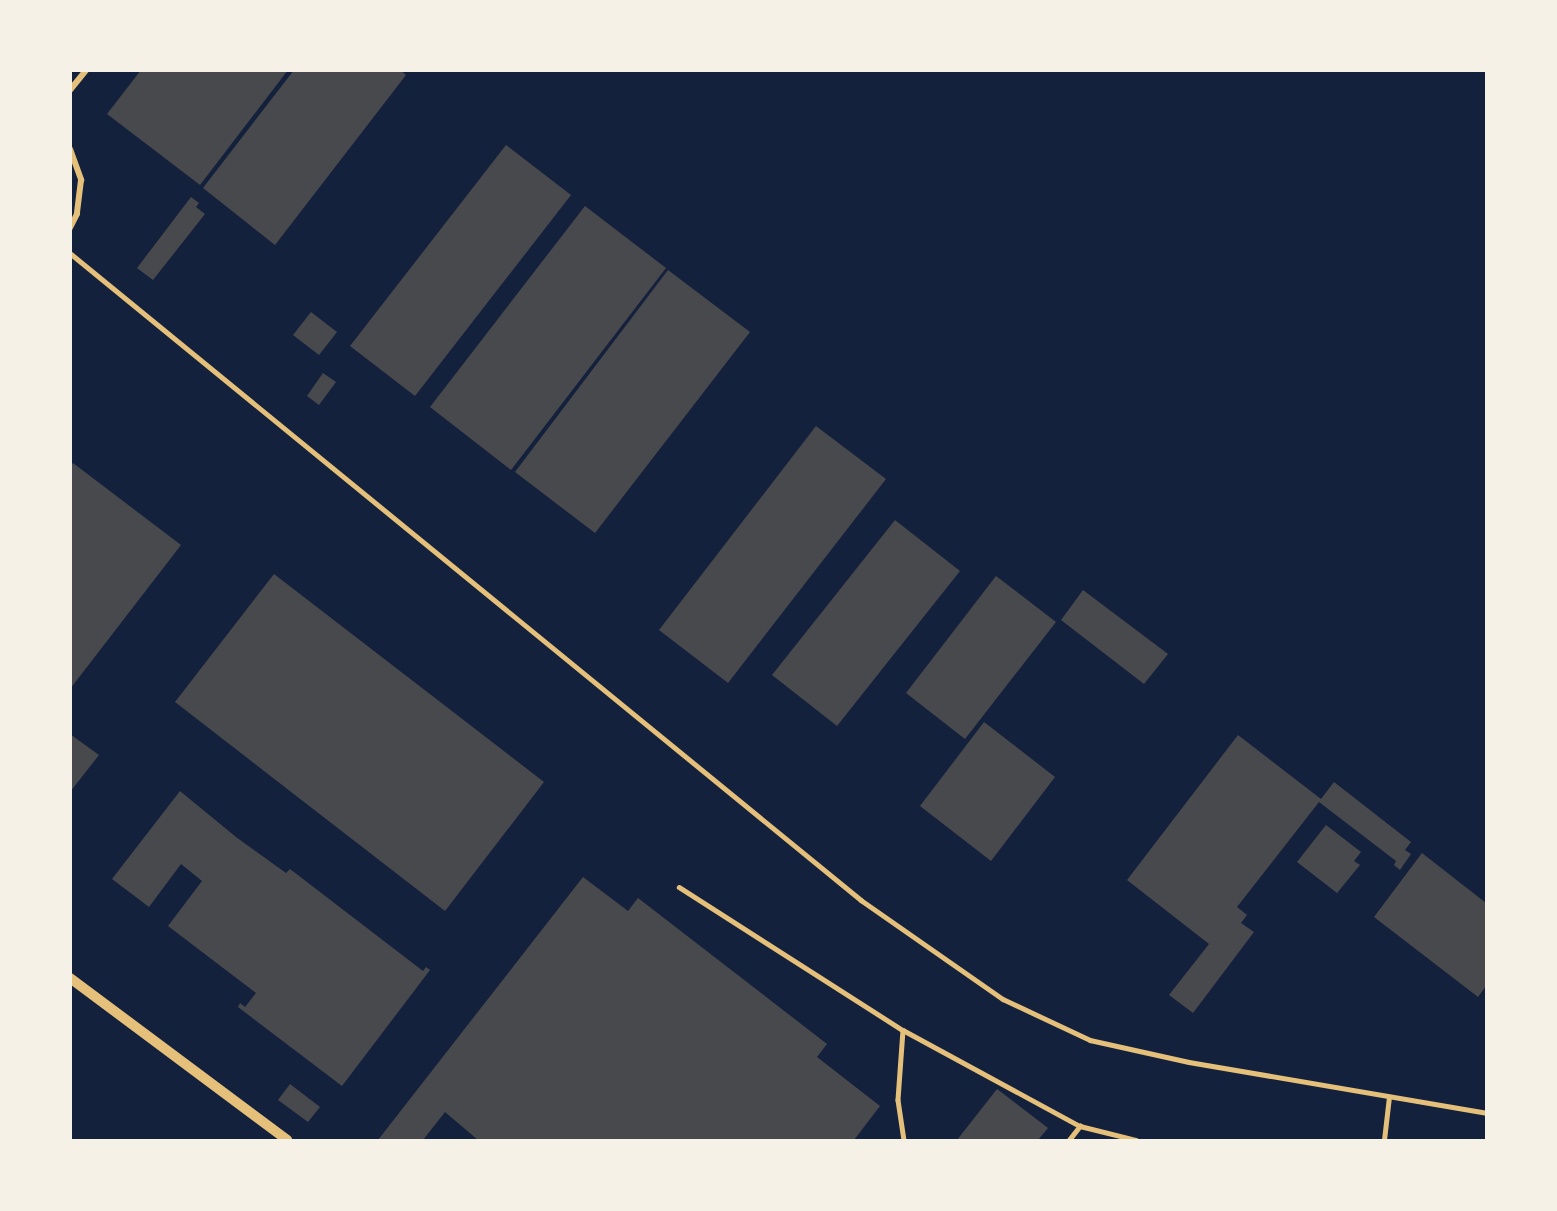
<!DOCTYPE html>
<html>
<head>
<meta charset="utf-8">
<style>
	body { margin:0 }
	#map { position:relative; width:1557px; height:1211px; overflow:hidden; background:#14213d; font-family:Barlow,sans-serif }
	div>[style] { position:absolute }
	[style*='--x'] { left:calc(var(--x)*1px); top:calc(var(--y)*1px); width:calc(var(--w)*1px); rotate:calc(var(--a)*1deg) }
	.building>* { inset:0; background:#48494c }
	.service>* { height:4.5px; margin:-2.25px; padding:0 2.25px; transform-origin:2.25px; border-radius:2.25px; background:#e5c07b }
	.minor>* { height:6px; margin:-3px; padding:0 3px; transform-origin:3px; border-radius:3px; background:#e5c07b }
	.tertiary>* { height:10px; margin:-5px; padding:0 5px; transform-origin:5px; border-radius:5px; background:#e5c07b }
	span { translate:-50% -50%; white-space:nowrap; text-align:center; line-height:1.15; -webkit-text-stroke:6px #f6f1e7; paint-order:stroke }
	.frame { position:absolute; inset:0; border:72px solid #f6f1e7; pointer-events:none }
</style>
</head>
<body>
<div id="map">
	<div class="building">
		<i style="clip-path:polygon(141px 70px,288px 70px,200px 185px,107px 114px)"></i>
		<i style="clip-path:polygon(294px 70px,400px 70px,406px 75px,275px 245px,203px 188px)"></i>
		<i style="clip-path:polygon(506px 145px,571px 195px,415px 396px,350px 346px)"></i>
		<i style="clip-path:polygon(191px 197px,199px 203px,196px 207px,205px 214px,153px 280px,137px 268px)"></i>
		<i style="clip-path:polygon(585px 206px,666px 268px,511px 470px,430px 407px)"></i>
		<i style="clip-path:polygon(668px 270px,750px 332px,595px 533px,515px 472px)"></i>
		<i style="clip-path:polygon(311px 312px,337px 332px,319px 355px,293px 335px)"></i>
		<i style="clip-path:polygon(323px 373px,336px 382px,319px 405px,307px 396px)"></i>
		<i style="clip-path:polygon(816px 426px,886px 479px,728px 683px,659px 630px)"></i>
		<i style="clip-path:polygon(73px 463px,181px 545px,70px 689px,70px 467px)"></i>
		<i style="clip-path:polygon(895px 520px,960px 571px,837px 726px,772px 675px)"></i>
		<i style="clip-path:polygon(274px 574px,544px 782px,445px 911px,175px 702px)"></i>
		<i style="clip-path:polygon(996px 576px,1056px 622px,965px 739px,906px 693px)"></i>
		<i style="clip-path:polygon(1083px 590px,1168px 654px,1144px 684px,1061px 620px)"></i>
		<i style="clip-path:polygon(984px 722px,1055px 777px,991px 861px,920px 806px)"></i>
		<i style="clip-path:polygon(70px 734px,99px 755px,70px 792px)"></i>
		<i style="clip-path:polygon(1238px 735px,1321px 799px,1334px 782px,1411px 842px,1405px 850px,1411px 854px,1400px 870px,1394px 865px,1396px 861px,1319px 802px,1237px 907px,1247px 915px,1241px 923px,1254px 932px,1193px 1013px,1169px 995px,1209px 944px,1127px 880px)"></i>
		<i style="clip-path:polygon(180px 791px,236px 837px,286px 873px,290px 869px,423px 971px,426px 967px,430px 970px,342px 1086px,238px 1007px,240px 1003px,245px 1007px,256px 993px,168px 926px,202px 881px,181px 864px,149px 907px,112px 879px)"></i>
		<i style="clip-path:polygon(1326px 825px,1361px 852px,1354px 861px,1360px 865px,1337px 893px,1297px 862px)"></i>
		<i style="clip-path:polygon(1422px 853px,1486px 903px,1486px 986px,1478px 997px,1374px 917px)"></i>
		<i style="clip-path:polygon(583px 877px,628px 911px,638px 898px,827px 1044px,817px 1057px,880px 1106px,854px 1140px,478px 1140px,445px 1112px,423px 1140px,378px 1140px)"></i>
		<i style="clip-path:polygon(290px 1084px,320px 1107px,308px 1122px,278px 1100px)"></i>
		<i style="clip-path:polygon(997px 1089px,1048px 1128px,1038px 1140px,957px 1140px)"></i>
	</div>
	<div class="service">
		<i style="--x:70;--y:253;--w:1022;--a:39.28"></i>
		<i style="--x:861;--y:900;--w:173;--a:34.9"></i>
		<i style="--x:1003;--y:999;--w:96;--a:25.2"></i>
		<i style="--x:1090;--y:1040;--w:101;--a:12.5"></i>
		<i style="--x:1189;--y:1062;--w:301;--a:9.7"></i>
		<i style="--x:679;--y:887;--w:266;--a:32.6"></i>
		<i style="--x:903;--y:1030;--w:70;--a:94.1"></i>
		<i style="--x:898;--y:1100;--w:40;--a:81.5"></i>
		<i style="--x:903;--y:1030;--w:201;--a:28.5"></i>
		<i style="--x:1069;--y:1140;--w:18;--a:-52"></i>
		<i style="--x:1080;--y:1126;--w:58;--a:14"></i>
		<i style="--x:1384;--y:1140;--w:43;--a:-83.4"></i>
	</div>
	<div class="minor">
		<i style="--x:70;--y:90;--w:26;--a:-51"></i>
		<i style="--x:70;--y:149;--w:33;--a:70"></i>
		<i style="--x:81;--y:180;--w:34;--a:97"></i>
		<i style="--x:77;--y:214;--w:16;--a:117"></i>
	</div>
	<div class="tertiary">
		<i style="--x:70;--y:978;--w:271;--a:36.7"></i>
	</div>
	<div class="frame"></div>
</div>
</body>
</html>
